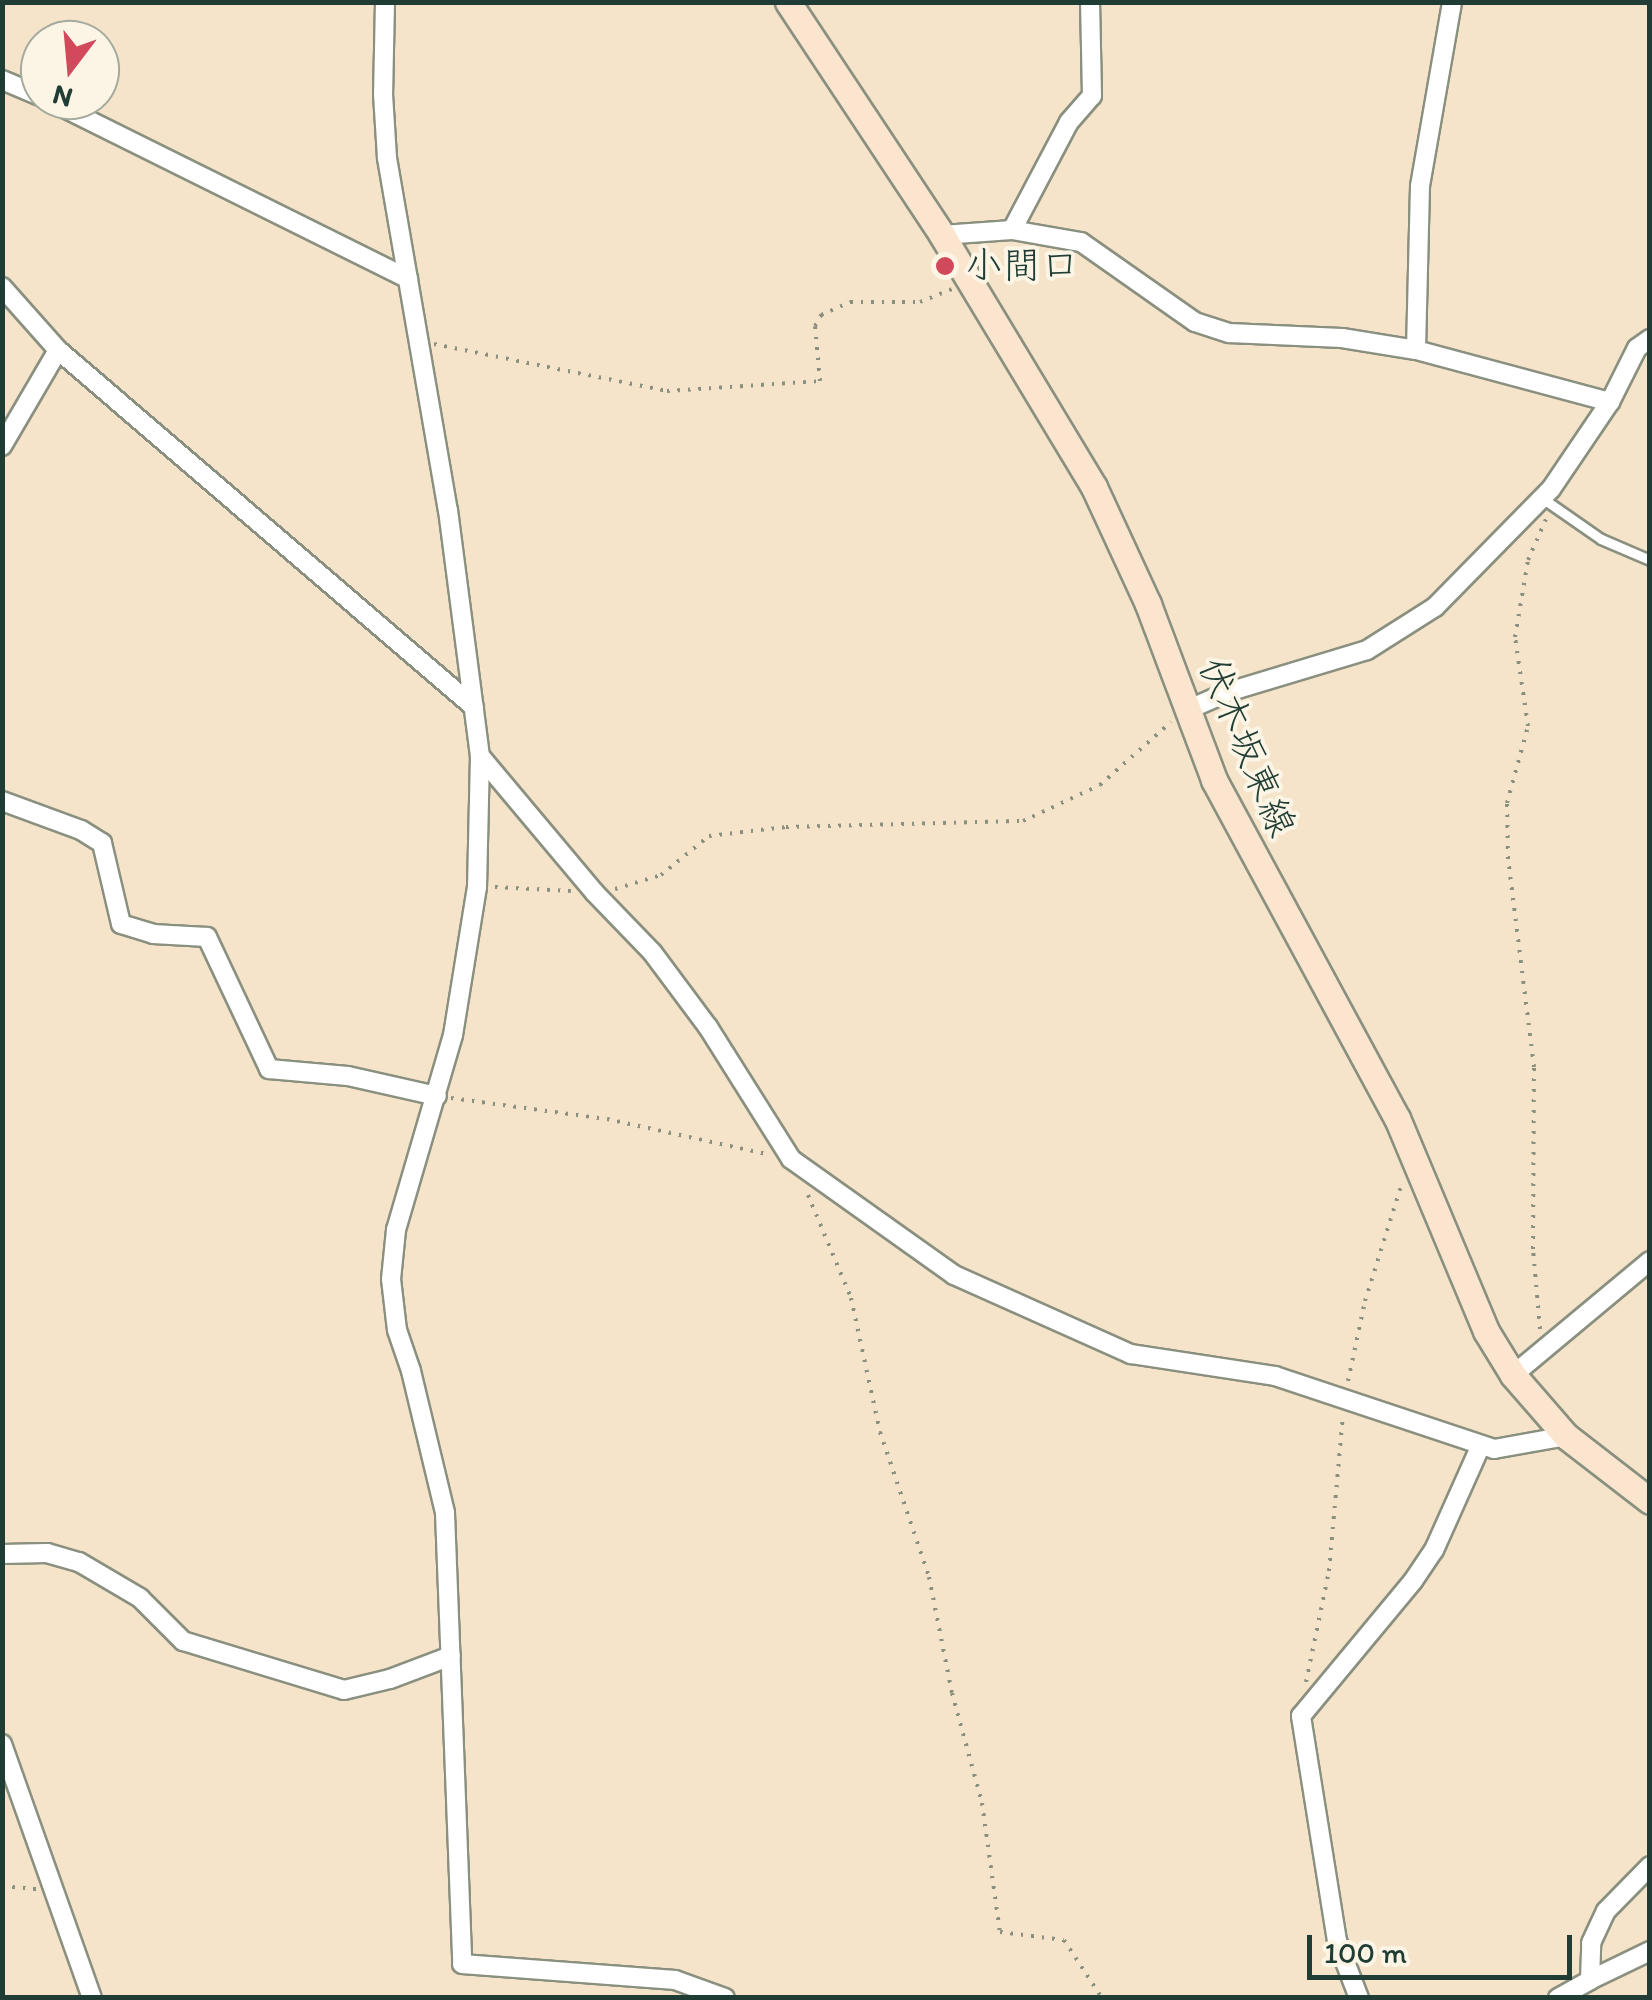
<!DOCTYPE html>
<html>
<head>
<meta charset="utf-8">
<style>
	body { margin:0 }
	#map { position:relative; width:1652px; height:2000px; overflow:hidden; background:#f6e4ca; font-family:Itim,"Klee One",sans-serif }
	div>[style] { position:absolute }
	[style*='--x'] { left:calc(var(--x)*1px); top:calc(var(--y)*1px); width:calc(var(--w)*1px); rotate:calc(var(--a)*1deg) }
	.path>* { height:4px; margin-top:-2px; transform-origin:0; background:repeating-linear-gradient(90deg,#8a907f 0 2.5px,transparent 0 10.5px) }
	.roads { filter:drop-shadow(2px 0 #8a907f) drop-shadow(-2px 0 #8a907f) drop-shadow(0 2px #8a907f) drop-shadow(0 -2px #8a907f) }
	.lane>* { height:9px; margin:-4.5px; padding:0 4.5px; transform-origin:4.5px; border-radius:4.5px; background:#fff }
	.street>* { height:18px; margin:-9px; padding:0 9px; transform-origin:9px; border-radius:9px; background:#fff }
	.secondary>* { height:25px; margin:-12.5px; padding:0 12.5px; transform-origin:12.5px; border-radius:12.5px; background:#fce5cf }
	.dots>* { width:28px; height:28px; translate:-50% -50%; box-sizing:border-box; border:5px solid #fcf5e5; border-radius:50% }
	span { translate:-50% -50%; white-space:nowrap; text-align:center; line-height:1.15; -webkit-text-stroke:8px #fcf5e5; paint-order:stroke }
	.poi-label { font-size:38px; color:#1f3d34 }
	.left { translate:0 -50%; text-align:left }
	.street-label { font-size:38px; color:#1f3d34 }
	.frame { position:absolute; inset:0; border:5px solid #1f3d34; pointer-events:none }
	.north { position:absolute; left:20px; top:20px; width:100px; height:100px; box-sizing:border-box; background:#fcf5e5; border:2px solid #a4ab9e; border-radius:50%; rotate:196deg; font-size:28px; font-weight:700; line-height:40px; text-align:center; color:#1f3d34 }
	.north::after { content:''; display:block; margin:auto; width:35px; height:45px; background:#d1495b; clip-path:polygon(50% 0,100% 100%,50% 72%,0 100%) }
	.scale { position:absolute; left:1307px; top:1935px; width:265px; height:45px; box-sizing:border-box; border:5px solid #1f3d34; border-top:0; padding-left:12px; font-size:30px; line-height:35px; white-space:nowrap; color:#1f3d34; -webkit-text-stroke:8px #fcf5e5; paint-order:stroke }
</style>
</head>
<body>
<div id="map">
	<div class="path">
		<i style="--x:434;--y:344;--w:238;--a:11.4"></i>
		<i style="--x:667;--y:391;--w:153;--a:-3.7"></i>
		<i style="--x:820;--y:381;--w:55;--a:-95.2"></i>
		<i style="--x:815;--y:326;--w:13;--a:-61"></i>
		<i style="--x:821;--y:315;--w:32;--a:-24"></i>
		<i style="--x:850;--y:302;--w:70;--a:0"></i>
		<i style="--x:920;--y:302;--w:35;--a:-22"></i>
		<i style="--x:495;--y:887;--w:76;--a:3"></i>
		<i style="--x:615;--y:889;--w:48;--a:-16.9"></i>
		<i style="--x:661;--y:875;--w:62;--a:-39.1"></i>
		<i style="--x:709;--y:836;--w:78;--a:-6.7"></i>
		<i style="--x:786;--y:827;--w:237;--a:-1.5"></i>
		<i style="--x:1023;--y:821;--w:85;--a:-25.1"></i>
		<i style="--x:1100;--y:785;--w:95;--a:-41.6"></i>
		<i style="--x:451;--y:1098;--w:157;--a:7.7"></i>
		<i style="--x:607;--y:1119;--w:163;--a:12.4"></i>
		<i style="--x:808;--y:1195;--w:112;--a:67.3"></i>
		<i style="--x:851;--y:1298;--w:137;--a:77.8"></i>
		<i style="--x:880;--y:1432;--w:153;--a:71.3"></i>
		<i style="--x:929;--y:1577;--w:118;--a:78.8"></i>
		<i style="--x:952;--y:1693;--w:114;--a:74.7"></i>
		<i style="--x:982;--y:1803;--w:130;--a:82.1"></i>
		<i style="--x:1000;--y:1932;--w:64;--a:7.1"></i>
		<i style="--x:1064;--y:1940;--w:69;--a:56.8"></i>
		<i style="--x:1540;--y:1329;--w:80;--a:-95"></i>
		<i style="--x:1533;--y:1249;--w:182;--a:-89.7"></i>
		<i style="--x:1534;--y:1067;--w:210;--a:-97.1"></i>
		<i style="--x:1508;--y:859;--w:56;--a:-91"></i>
		<i style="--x:1507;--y:803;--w:80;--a:-74.7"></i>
		<i style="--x:1528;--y:726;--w:90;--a:-98.3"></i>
		<i style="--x:1515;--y:637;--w:78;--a:-80.4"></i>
		<i style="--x:1528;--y:560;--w:45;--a:-66.3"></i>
		<i style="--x:1348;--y:1381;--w:82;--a:-78"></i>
		<i style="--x:1365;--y:1301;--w:124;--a:-72.6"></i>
		<i style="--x:1306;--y:1682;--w:113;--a:-78.3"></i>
		<i style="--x:1329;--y:1571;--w:157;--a:-84.9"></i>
		<i style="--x:2;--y:1886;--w:36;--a:5"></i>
	</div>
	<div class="roads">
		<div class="lane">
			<i style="--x:1542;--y:498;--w:72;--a:34.8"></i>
			<i style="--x:1601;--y:539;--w:53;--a:23.2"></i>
		</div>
		<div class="street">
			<i style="--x:385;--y:2;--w:92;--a:91.2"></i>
			<i style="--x:383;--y:94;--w:64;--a:86.4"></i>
			<i style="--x:387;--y:158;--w:357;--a:80.2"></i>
			<i style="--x:448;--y:510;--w:248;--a:82.6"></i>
			<i style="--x:480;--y:756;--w:131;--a:91.3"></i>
			<i style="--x:477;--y:887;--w:150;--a:99.2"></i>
			<i style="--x:453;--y:1035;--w:203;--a:106.3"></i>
			<i style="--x:396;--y:1230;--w:49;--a:95.8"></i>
			<i style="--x:391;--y:1279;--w:51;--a:83.3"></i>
			<i style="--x:397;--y:1330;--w:43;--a:71.1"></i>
			<i style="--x:411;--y:1371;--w:146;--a:76.5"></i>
			<i style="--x:445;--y:1513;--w:451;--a:87.8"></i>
			<i style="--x:462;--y:1964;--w:214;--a:4.3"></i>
			<i style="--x:675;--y:1980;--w:53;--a:19.8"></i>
			<i style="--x:2;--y:80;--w:41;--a:22.8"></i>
			<i style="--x:48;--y:100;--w:402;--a:26.4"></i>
			<i style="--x:1012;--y:230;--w:122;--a:-62.2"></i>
			<i style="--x:1069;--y:122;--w:35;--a:-49"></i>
			<i style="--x:1092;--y:96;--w:94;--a:-91.2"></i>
			<i style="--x:942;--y:235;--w:70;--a:-4.1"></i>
			<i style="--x:1012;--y:230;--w:70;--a:9.9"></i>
			<i style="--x:1081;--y:242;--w:139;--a:35.1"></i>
			<i style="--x:1195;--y:322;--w:36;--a:18"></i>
			<i style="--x:1229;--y:333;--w:113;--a:2.5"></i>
			<i style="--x:1342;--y:338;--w:75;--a:9.2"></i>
			<i style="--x:1416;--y:350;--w:201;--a:15"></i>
			<i style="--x:2;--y:287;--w:84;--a:48.4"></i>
			<i style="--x:58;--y:350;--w:548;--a:40.64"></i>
			<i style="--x:1416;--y:350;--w:164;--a:-88.6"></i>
			<i style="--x:1420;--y:186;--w:187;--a:-80.1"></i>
			<i style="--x:2;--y:446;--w:111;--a:-59.7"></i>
			<i style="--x:1187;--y:710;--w:45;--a:-23.7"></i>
			<i style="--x:1228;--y:692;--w:145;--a:-16.8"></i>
			<i style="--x:1367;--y:650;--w:80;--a:-32.3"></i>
			<i style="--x:1435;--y:607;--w:165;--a:-45.5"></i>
			<i style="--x:1551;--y:489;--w:105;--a:-55.9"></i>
			<i style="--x:1610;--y:402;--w:60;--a:-63.4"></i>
			<i style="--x:1637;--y:348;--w:16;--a:-35"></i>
			<i style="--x:480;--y:756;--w:177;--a:50"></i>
			<i style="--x:594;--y:892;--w:83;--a:46"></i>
			<i style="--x:652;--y:952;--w:94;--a:53.3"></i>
			<i style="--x:708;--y:1027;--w:156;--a:57.8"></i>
			<i style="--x:791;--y:1159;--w:200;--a:35.4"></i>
			<i style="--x:954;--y:1275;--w:194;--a:24.1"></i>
			<i style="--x:1131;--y:1354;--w:146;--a:8.7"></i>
			<i style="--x:1275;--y:1376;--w:231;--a:18.4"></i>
			<i style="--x:1494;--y:1449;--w:73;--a:-10.2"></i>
			<i style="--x:2;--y:801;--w:84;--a:20.2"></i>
			<i style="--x:81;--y:830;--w:25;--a:32"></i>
			<i style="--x:102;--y:843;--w:83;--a:76.8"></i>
			<i style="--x:121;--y:924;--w:34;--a:17"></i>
			<i style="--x:153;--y:934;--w:54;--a:3.2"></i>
			<i style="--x:207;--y:937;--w:146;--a:64.8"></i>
			<i style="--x:269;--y:1069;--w:79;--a:5.1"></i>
			<i style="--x:348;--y:1076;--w:91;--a:12.7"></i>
			<i style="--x:1513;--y:1375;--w:178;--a:-39.8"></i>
			<i style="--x:2;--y:1554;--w:45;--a:-1.3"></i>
			<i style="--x:47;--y:1553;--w:33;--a:16"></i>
			<i style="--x:79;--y:1562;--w:71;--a:30.5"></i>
			<i style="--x:140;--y:1598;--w:61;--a:45"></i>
			<i style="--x:183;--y:1641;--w:168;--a:16.9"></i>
			<i style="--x:344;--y:1690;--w:47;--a:-13.4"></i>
			<i style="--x:390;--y:1679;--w:65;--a:-20.7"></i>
			<i style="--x:2;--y:1744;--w:269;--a:70.5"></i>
			<i style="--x:1590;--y:1980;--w:67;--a:-25.8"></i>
			<i style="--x:1359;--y:1998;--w:61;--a:-111.1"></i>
			<i style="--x:1337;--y:1941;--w:228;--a:-99.1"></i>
			<i style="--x:1301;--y:1716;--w:175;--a:-50.3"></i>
			<i style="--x:1413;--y:1581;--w:37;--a:-56"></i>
			<i style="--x:1434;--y:1550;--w:115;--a:-65.9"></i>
			<i style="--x:1558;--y:1998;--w:37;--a:-29"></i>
			<i style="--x:1590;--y:1980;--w:37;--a:-88"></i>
			<i style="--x:1591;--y:1943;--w:35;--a:-65"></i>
			<i style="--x:1606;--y:1911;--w:63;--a:-45.6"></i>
		</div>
		<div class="secondary">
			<i style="--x:788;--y:2;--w:279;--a:56.5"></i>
			<i style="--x:942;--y:235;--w:294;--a:58.9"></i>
			<i style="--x:1094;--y:487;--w:129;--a:65.2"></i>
			<i style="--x:1148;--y:604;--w:188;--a:69.4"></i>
			<i style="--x:1214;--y:780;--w:384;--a:61.6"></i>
			<i style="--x:1397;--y:1118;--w:231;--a:67.3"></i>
			<i style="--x:1486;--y:1331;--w:52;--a:58.5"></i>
			<i style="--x:1513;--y:1375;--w:81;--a:49"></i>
			<i style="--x:1566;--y:1436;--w:106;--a:37.7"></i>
		</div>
	</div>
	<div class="dots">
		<i style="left:945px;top:266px;background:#d1495b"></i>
	</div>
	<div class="poi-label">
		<span class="left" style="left:965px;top:266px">小間口</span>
	</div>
	<div class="street-label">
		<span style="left:1247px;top:747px;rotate:67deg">伏木坂東線</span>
	</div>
	<div class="frame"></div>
	<div class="north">N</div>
	<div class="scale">100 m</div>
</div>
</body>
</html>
